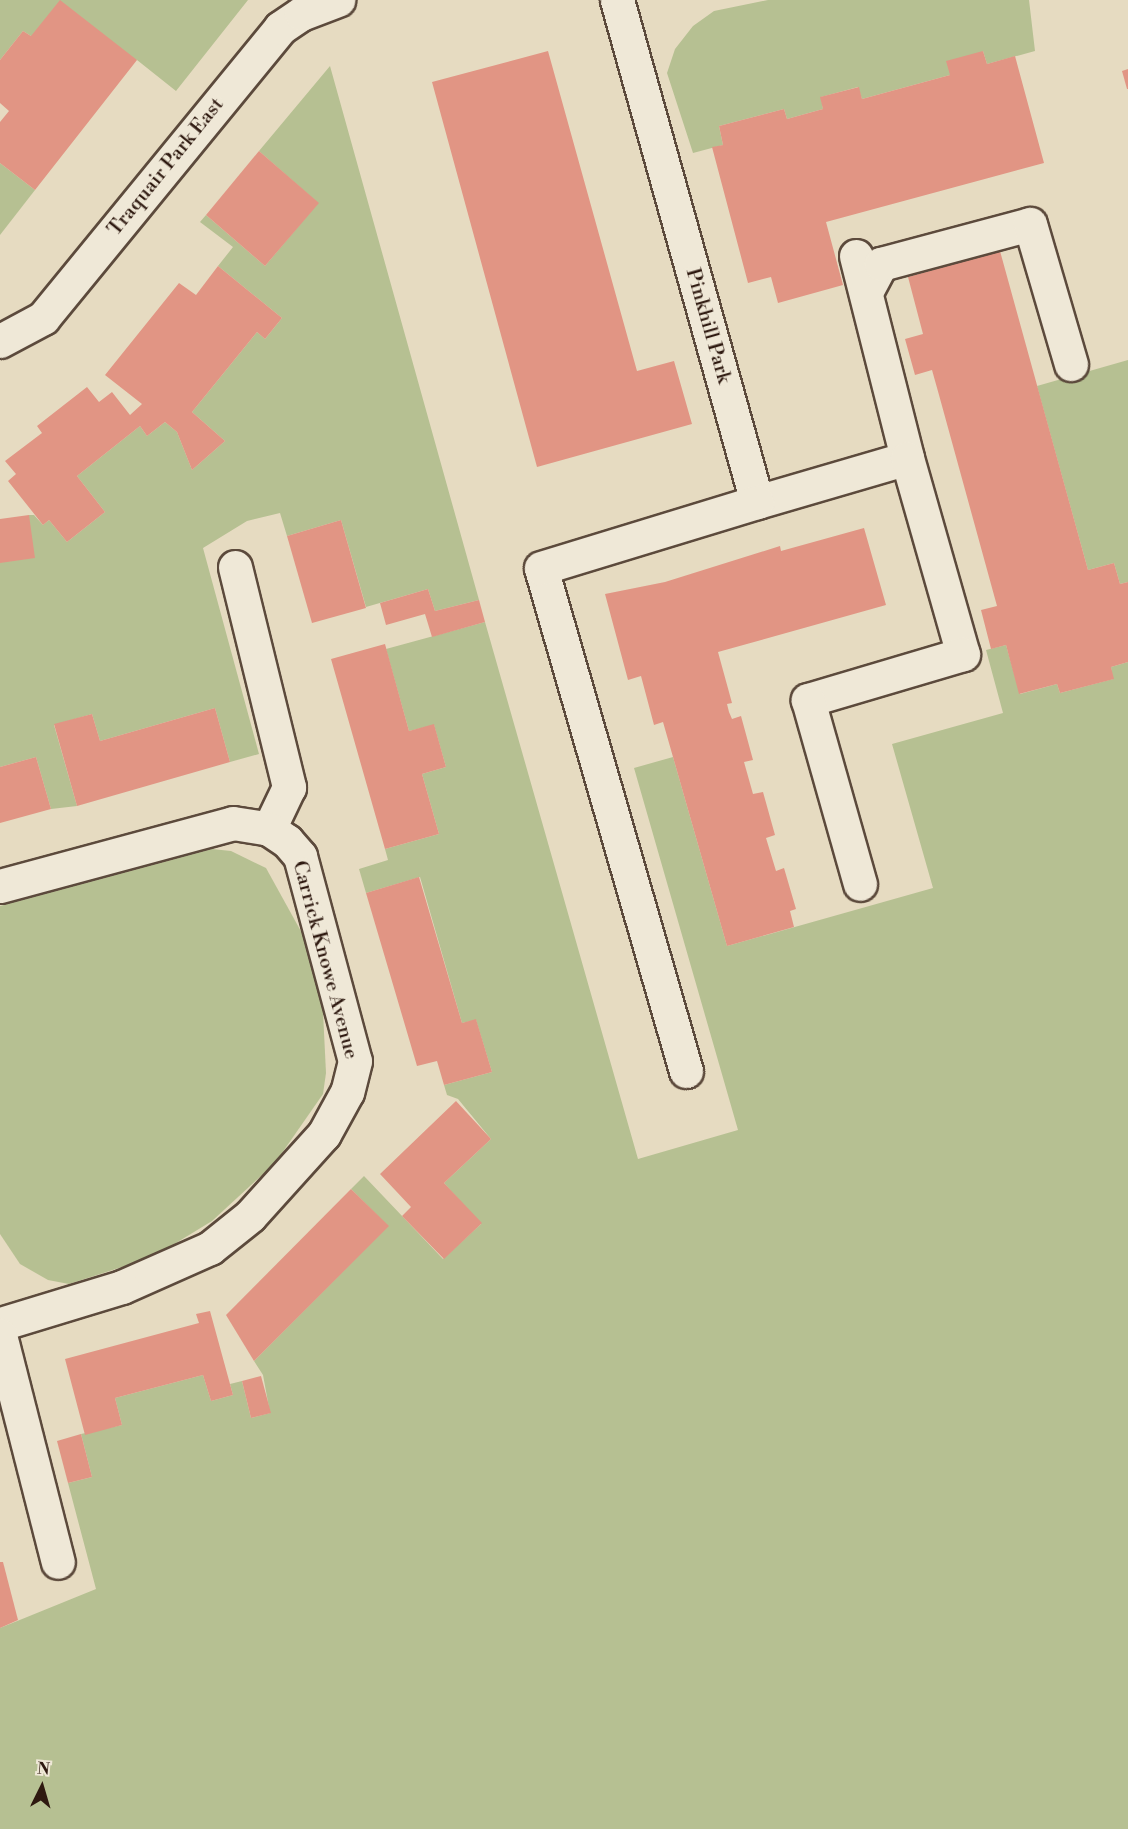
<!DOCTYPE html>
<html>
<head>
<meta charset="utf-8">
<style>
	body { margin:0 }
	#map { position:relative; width:1128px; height:1829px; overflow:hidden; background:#e6dbc1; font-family:"Libre Bodoni",serif }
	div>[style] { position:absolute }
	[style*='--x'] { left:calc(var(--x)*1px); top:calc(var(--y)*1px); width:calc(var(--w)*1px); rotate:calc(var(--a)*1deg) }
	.green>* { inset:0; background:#b6c092 }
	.building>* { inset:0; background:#e19584 }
	.roads { filter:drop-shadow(2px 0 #5c4a3c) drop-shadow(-2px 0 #5c4a3c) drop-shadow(0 2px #5c4a3c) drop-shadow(0 -2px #5c4a3c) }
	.minor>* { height:33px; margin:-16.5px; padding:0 16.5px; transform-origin:16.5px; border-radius:16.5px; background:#efe8d7 }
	span { translate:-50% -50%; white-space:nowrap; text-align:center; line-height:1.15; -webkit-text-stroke:6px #efe8d7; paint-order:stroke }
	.street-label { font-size:20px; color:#2e1910 }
	.north { position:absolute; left:12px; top:1757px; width:60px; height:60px; -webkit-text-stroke:4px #efe8d7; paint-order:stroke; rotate:5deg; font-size:16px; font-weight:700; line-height:24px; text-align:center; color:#2e1910 }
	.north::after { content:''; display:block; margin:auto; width:21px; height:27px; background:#2e1910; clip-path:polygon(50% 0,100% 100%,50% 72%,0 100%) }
</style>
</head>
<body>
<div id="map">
	<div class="green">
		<i style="clip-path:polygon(0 0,248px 0,176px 91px,137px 60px,31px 36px,23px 31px,0 60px)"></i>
		<i style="clip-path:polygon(768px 0,1029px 0,1035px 51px,987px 64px,983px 51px,950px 75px,862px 99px,858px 87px,821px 97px,823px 109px,787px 119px,784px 109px,719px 126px,723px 145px,693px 153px,667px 73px,675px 49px,693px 26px,714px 11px)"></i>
		<i style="clip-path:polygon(330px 66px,479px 600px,435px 611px,428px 589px,366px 607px,341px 520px,287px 536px,280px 513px,247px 521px,203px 548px,259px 754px,230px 762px,215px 708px,100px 741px,92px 714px,54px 725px,77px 806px,51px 809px,36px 757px,0 767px,0 563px,29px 515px,34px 515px,43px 525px,49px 520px,67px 542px,105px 512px,77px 476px,140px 426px,147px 436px,165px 422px,177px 432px,192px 470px,225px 441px,192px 412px,257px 332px,265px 339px,282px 318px,218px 266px,233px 247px,200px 222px,206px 215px,265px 266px,318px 203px,259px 151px)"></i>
		<i style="clip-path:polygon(0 163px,35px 190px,0 235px)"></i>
		<i style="clip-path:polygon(1128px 360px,1128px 582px,1120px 584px,1114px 563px,1088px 570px,1037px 386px)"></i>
		<i style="clip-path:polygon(485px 622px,638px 1159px,738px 1130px,634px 768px,673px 757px,727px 946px,933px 888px,892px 744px,1003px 713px,986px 650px,1006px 645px,1020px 694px,1057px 684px,1060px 693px,1113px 679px,1111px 667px,1128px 662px,1128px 1829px,0 1829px,0 1628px,96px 1589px,68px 1483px,92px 1477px,81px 1434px,122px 1425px,115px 1398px,203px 1375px,211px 1401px,233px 1395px,230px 1384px,242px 1381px,251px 1418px,270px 1413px,263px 1375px,254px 1361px,388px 1226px,351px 1189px,364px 1176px,443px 1259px,481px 1224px,444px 1183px,491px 1139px,458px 1099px,447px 1095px,444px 1085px,492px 1072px,476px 1020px,462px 1023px,420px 877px,366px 893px,359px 869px,388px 860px,385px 849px,439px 834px,422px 774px,446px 767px,434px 725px,409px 731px,386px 649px)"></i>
		<i style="clip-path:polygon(212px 849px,231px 851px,266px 868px,303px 935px,323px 1012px,326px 1073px,323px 1094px,275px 1163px,212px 1221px,153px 1257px,69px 1284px,48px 1280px,20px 1264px,0 1234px,0 906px)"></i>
	</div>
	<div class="building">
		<i style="clip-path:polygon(60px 0,137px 60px,35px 190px,0 163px,0 122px,9px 111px,0 103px,0 60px,23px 31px,31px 36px)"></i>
		<i style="clip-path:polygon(548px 51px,637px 371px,674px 361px,692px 424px,537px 467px,432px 82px)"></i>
		<i style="clip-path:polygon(983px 51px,987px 64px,1015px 56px,1044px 163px,826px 222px,843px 285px,778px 303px,771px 277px,748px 283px,712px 147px,723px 145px,719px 126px,784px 109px,787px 119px,823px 109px,820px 97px,859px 87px,862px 99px,950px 75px,946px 61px)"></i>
		<i style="clip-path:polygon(1128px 69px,1128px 89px,1127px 89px,1122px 71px)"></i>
		<i style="clip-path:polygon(259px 151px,319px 203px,265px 266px,206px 215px)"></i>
		<i style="clip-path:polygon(1000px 251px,1088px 570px,1114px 563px,1120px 584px,1128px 582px,1128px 662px,1111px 667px,1114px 679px,1060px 693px,1057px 684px,1019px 694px,1006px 645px,991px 649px,981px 610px,997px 606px,939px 395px,932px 370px,915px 375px,905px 339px,923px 334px,908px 277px)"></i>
		<i style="clip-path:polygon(218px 266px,282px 318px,265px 339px,257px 332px,192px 412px,225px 441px,192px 470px,177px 432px,165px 422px,147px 436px,140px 426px,77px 476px,105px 512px,67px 542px,49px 520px,43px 525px,8px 481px,16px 474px,5px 461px,42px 433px,37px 426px,87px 387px,99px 402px,112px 392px,130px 415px,142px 404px,105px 375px,179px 283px,196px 295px)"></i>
		<i style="clip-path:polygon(29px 515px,35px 558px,0 563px,0 519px)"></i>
		<i style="clip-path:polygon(341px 520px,366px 608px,312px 623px,287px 536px)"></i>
		<i style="clip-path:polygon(864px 528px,886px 605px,718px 652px,732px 703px,727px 704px,729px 712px,732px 719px,741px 716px,753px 760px,744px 762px,753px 794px,763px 792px,775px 835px,766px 838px,776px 871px,784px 868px,796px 909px,790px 911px,794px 927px,727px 946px,663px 722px,654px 725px,641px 676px,628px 680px,605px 594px,665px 582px,780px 546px,781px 551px)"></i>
		<i style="clip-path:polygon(428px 589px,435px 611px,479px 600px,485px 622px,432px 637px,425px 614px,386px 625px,380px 603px)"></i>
		<i style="clip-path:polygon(385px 644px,409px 731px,434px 724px,446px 767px,422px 774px,439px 834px,385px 849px,331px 659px)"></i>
		<i style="clip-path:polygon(215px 708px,230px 762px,77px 806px,54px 724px,92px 714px,100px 741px)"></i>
		<i style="clip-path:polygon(36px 757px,51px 809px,0 823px,0 767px)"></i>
		<i style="clip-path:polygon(419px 877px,462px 1023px,476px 1019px,492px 1072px,444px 1085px,437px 1061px,417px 1066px,366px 893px)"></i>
		<i style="clip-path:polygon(456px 1101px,491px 1139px,444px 1183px,482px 1223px,444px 1259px,402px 1216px,411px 1207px,380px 1174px)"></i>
		<i style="clip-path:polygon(351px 1189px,389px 1226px,254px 1361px,226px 1315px)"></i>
		<i style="clip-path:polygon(210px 1311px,233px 1395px,211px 1401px,203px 1375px,115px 1398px,122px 1425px,85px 1435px,65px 1359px,199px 1323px,196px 1314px)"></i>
		<i style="clip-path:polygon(261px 1376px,271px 1413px,251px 1418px,242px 1381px)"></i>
		<i style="clip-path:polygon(81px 1434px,92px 1477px,68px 1483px,57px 1441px)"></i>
		<i style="clip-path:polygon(0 1562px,3px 1562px,18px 1620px,0 1628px)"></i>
	</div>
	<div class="roads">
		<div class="minor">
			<i style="--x:617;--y:0;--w:521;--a:74.42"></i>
			<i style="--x:757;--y:502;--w:156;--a:-16.3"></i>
			<i style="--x:856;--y:256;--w:208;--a:75.8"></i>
			<i style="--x:907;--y:458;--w:204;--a:74.1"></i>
			<i style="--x:963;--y:654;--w:162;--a:163.5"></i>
			<i style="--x:808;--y:700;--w:191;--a:74.2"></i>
			<i style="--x:866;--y:292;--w:32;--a:-62"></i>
			<i style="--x:881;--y:264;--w:154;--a:-15"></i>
			<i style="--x:1030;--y:224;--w:146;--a:73.7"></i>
			<i style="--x:0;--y:341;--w:49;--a:-28.1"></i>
			<i style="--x:43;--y:318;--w:375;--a:-50.7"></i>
			<i style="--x:280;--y:28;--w:25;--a:-34"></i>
			<i style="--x:301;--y:14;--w:40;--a:-21"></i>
			<i style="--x:235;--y:567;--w:227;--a:76.2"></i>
			<i style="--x:289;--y:787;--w:47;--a:115.5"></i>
			<i style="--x:0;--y:886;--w:241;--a:-15.1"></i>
			<i style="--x:233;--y:823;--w:36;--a:9"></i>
			<i style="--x:269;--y:829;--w:22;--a:34"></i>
			<i style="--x:287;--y:841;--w:20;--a:49"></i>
			<i style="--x:300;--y:856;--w:212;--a:75"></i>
			<i style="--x:355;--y:1061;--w:32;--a:104"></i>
			<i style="--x:347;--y:1092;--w:48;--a:118.7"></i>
			<i style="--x:324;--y:1134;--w:110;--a:132.1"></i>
			<i style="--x:250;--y:1216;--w:51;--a:141.3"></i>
			<i style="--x:210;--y:1248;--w:96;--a:156.1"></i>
			<i style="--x:122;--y:1287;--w:127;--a:163.1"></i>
			<i style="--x:686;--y:1071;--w:523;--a:-106.08"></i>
			<i style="--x:541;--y:568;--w:226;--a:-17"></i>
			<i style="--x:0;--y:1335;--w:234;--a:75.7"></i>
		</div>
	</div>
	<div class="street-label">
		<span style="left:166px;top:167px;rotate:-51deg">Traquair Park East</span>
		<span style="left:708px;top:326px;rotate:74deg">Pinkhill Park</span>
		<span style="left:325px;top:960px;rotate:75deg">Carrick Knowe Avenue</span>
	</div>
	<div class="north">N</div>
</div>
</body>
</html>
